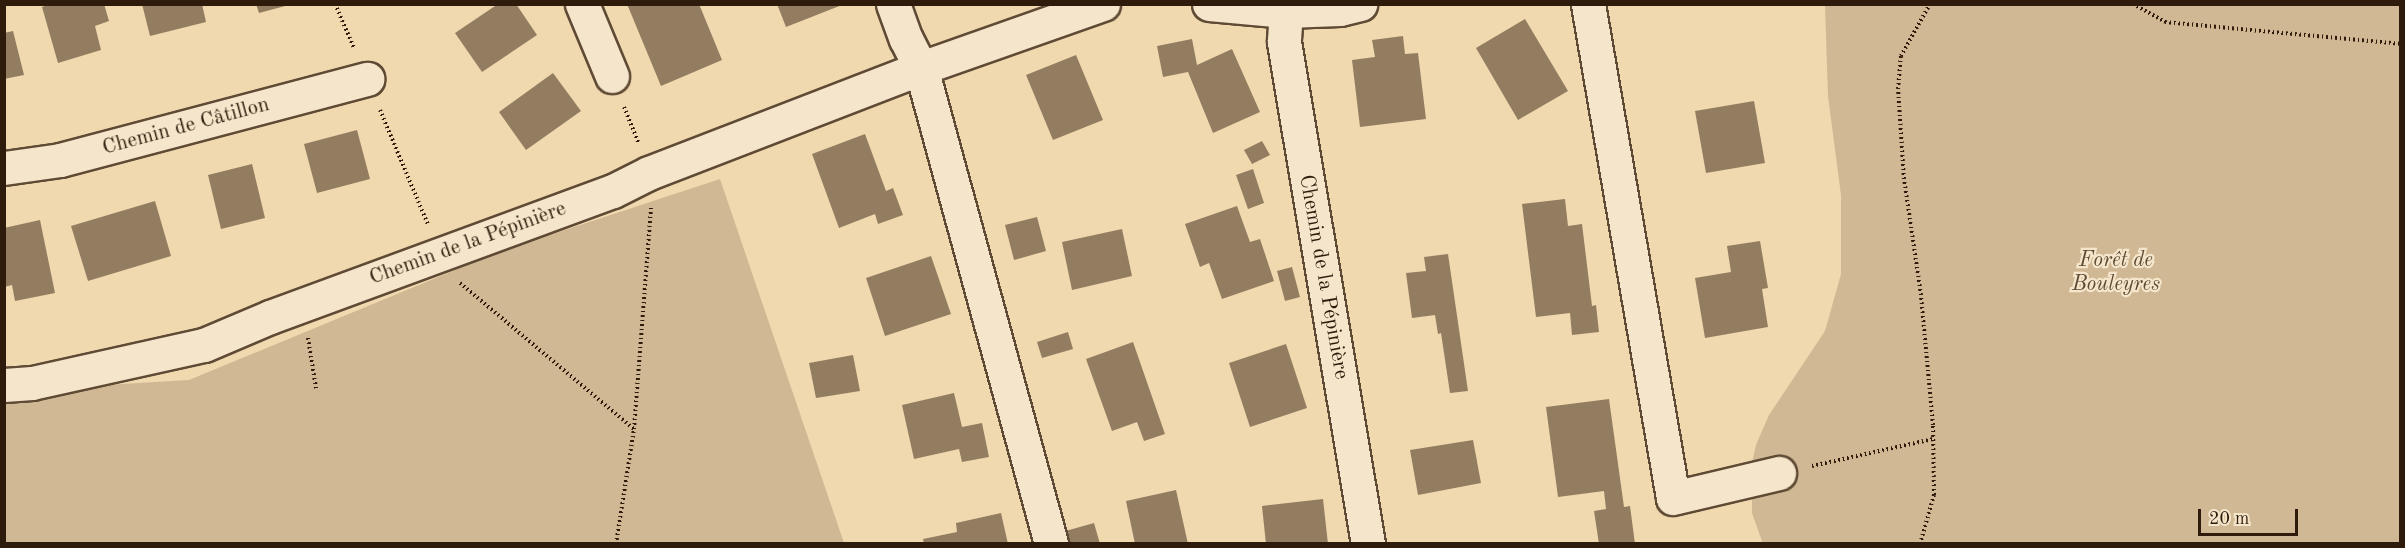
<!DOCTYPE html>
<html>
<head>
<meta charset="utf-8">
<style>
	body { margin:0 }
	#map { position:relative; width:2405px; height:548px; overflow:hidden; background:#f0d8af; font-family:"Old Standard TT",serif }
	div>[style] { position:absolute }
	[style*='--x'] { left:calc(var(--x)*1px); top:calc(var(--y)*1px); width:calc(var(--w)*1px); rotate:calc(var(--a)*1deg) }
	.green>* { inset:0; background:#cfb893 }
	.building>* { inset:0; background:#937d61 }
	.path>* { height:4px; margin-top:-2px; transform-origin:0; background:repeating-linear-gradient(90deg,#2f1b0c 0 1.5px,transparent 0 4.5px) }
	.roads { filter:drop-shadow(2px 0 #5f4a35) drop-shadow(-2px 0 #5f4a35) drop-shadow(0 2px #5f4a35) drop-shadow(0 -2px #5f4a35) }
	.minor>* { height:33px; margin:-16.5px; padding:0 16.5px; transform-origin:16.5px; border-radius:16.5px; background:#f5e6cb }
	span { translate:-50% -50%; white-space:nowrap; text-align:center; line-height:1.15; -webkit-text-stroke:4.5px #f5e6cb; paint-order:stroke }
	.street-label { font-size:21px; color:#2f1b0c }
	.park-label { font-size:21px; color:#5f4a34; font-style:italic }
	.frame { position:absolute; inset:0; border:6px solid #2f1b0c; pointer-events:none }
	.scale { position:absolute; left:2198px; top:509px; width:100px; height:27px; box-sizing:border-box; border:3px solid #2f1b0c; border-top:0; padding-left:8px; font-size:18px; line-height:21px; white-space:nowrap; color:#2f1b0c; -webkit-text-stroke:4px #f5e6cb; paint-order:stroke }
</style>
</head>
<body>
<div id="map">
	<div class="green">
		<i style="clip-path:polygon(1825px 5px,2400px 5px,2400px 543px,1763px 544px,1752px 513px,1752px 463px,1756px 445px,1769px 415px,1825px 331px,1841px 274px,1841px 195px,1828px 96px)"></i>
		<i style="clip-path:polygon(720px 179px,844px 543px,5px 544px,5px 391px,189px 380px,501px 251px)"></i>
	</div>
	<div class="building">
		<i style="clip-path:polygon(50px 4px,104px 4px,109px 21px,95px 26px,101px 50px,58px 63px,42px 7px)"></i>
		<i style="clip-path:polygon(142px 4px,202px 4px,206px 22px,150px 36px)"></i>
		<i style="clip-path:polygon(256px 4px,289px 4px,289px 5px,259px 13px)"></i>
		<i style="clip-path:polygon(498px 4px,516px 4px,537px 35px,482px 72px,455px 33px)"></i>
		<i style="clip-path:polygon(627px 4px,699px 4px,722px 60px,661px 86px)"></i>
		<i style="clip-path:polygon(777px 4px,842px 4px,842px 5px,786px 27px)"></i>
		<i style="clip-path:polygon(1525px 19px,1568px 91px,1518px 120px,1476px 48px)"></i>
		<i style="clip-path:polygon(13px 31px,24px 75px,4px 79px,4px 33px)"></i>
		<i style="clip-path:polygon(1403px 36px,1405px 54px,1418px 53px,1426px 119px,1360px 127px,1352px 60px,1375px 57px,1372px 40px)"></i>
		<i style="clip-path:polygon(1192px 39px,1197px 65px,1232px 49px,1260px 112px,1213px 133px,1188px 72px,1163px 77px,1157px 46px)"></i>
		<i style="clip-path:polygon(1076px 55px,1103px 120px,1053px 140px,1026px 75px)"></i>
		<i style="clip-path:polygon(553px 73px,581px 111px,526px 150px,499px 112px)"></i>
		<i style="clip-path:polygon(1754px 101px,1765px 163px,1706px 173px,1695px 111px)"></i>
		<i style="clip-path:polygon(357px 130px,370px 179px,317px 193px,304px 144px)"></i>
		<i style="clip-path:polygon(865px 134px,886px 191px,893px 188px,903px 215px,878px 224px,875px 214px,839px 228px,812px 154px)"></i>
		<i style="clip-path:polygon(1262px 141px,1270px 155px,1252px 164px,1244px 150px)"></i>
		<i style="clip-path:polygon(252px 164px,265px 218px,221px 229px,208px 175px)"></i>
		<i style="clip-path:polygon(1253px 169px,1264px 203px,1248px 209px,1236px 175px)"></i>
		<i style="clip-path:polygon(1565px 199px,1568px 226px,1582px 224px,1592px 306px,1596px 305px,1599px 332px,1572px 335px,1570px 313px,1536px 317px,1522px 204px)"></i>
		<i style="clip-path:polygon(155px 201px,171px 256px,88px 281px,71px 226px)"></i>
		<i style="clip-path:polygon(1237px 206px,1250px 242px,1260px 239px,1274px 281px,1222px 299px,1209px 263px,1200px 267px,1185px 224px)"></i>
		<i style="clip-path:polygon(1037px 217px,1046px 251px,1014px 260px,1005px 225px)"></i>
		<i style="clip-path:polygon(40px 220px,55px 293px,15px 301px,12px 285px,4px 287px,4px 228px)"></i>
		<i style="clip-path:polygon(1122px 229px,1132px 276px,1072px 290px,1062px 242px)"></i>
		<i style="clip-path:polygon(1760px 241px,1768px 288px,1762px 289px,1768px 327px,1705px 338px,1695px 278px,1731px 272px,1727px 246px)"></i>
		<i style="clip-path:polygon(1448px 254px,1468px 391px,1450px 393px,1441px 333px,1438px 334px,1435px 315px,1412px 318px,1406px 273px,1426px 271px,1424px 257px)"></i>
		<i style="clip-path:polygon(931px 256px,951px 314px,885px 336px,866px 278px)"></i>
		<i style="clip-path:polygon(1292px 267px,1300px 297px,1285px 301px,1277px 271px)"></i>
		<i style="clip-path:polygon(1068px 332px,1073px 349px,1042px 358px,1037px 342px)"></i>
		<i style="clip-path:polygon(1133px 342px,1165px 434px,1144px 441px,1137px 422px,1112px 431px,1086px 359px)"></i>
		<i style="clip-path:polygon(1286px 344px,1307px 408px,1250px 427px,1229px 363px)"></i>
		<i style="clip-path:polygon(853px 355px,860px 391px,816px 398px,809px 363px)"></i>
		<i style="clip-path:polygon(954px 393px,962px 427px,982px 423px,989px 457px,962px 462px,959px 449px,914px 459px,902px 405px)"></i>
		<i style="clip-path:polygon(1609px 399px,1624px 507px,1630px 506px,1635px 544px,1599px 544px,1594px 511px,1606px 509px,1604px 491px,1558px 497px,1546px 407px)"></i>
		<i style="clip-path:polygon(1473px 440px,1481px 483px,1418px 495px,1410px 450px)"></i>
		<i style="clip-path:polygon(1176px 490px,1188px 544px,1135px 544px,1126px 501px)"></i>
		<i style="clip-path:polygon(1323px 499px,1328px 544px,1266px 544px,1262px 506px)"></i>
		<i style="clip-path:polygon(1001px 513px,1008px 544px,924px 544px,923px 539px,957px 532px,956px 523px)"></i>
		<i style="clip-path:polygon(1094px 523px,1100px 544px,1066px 544px,1062px 532px)"></i>
	</div>
	<div class="path">
		<i style="--x:335;--y:4;--w:48;--a:66.6"></i>
		<i style="--x:2133;--y:4;--w:37;--a:29"></i>
		<i style="--x:2165;--y:22;--w:236;--a:5.3"></i>
		<i style="--x:624;--y:107;--w:38;--a:68"></i>
		<i style="--x:380;--y:110;--w:125;--a:67.3"></i>
		<i style="--x:460;--y:283;--w:227;--a:40"></i>
		<i style="--x:308;--y:338;--w:51;--a:80.9"></i>
		<i style="--x:1812;--y:466;--w:124;--a:-12.6"></i>
		<i style="--x:616;--y:544;--w:116;--a:-81.1"></i>
		<i style="--x:634;--y:429;--w:222;--a:-85.6"></i>
		<i style="--x:1920;--y:544;--w:51;--a:-74.1"></i>
		<i style="--x:1934;--y:495;--w:70;--a:-90.8"></i>
		<i style="--x:1933;--y:425;--w:131;--a:-95.3"></i>
		<i style="--x:1921;--y:295;--w:117;--a:-98.3"></i>
		<i style="--x:1904;--y:179;--w:90;--a:-93.8"></i>
		<i style="--x:1898;--y:89;--w:33;--a:-85"></i>
		<i style="--x:1901;--y:56;--w:60;--a:-60.9"></i>
	</div>
	<div class="roads">
		<div class="minor">
			<i style="--x:582;--y:4;--w:78;--a:67.4"></i>
			<i style="--x:893;--y:4;--w:37;--a:70"></i>
			<i style="--x:906;--y:39;--w:33;--a:63"></i>
			<i style="--x:921;--y:68;--w:493;--a:74.7"></i>
			<i style="--x:1209;--y:4;--w:77;--a:5.2"></i>
			<i style="--x:1286;--y:11;--w:54;--a:-2.1"></i>
			<i style="--x:1340;--y:9;--w:21;--a:-14"></i>
			<i style="--x:1588;--y:4;--w:501;--a:80.24"></i>
			<i style="--x:1673;--y:498;--w:109;--a:-13.3"></i>
			<i style="--x:1286;--y:11;--w:31;--a:94"></i>
			<i style="--x:1284;--y:42;--w:509;--a:80.5"></i>
			<i style="--x:4;--y:168;--w:57;--a:-8.1"></i>
			<i style="--x:60;--y:160;--w:318;--a:-14.8"></i>
			<i style="--x:4;--y:385;--w:28;--a:-4"></i>
			<i style="--x:32;--y:383;--w:176;--a:-12.5"></i>
			<i style="--x:204;--y:345;--w:72;--a:-23"></i>
			<i style="--x:270;--y:317;--w:365;--a:-20.2"></i>
			<i style="--x:613;--y:191;--w:40;--a:-26.6"></i>
			<i style="--x:649;--y:173;--w:292;--a:-21.1"></i>
			<i style="--x:921;--y:68;--w:193;--a:-19.4"></i>
		</div>
	</div>
	<div class="street-label">
		<span style="left:186px;top:127px;rotate:-15deg">Chemin de Câtillon</span>
		<span style="left:468px;top:244px;rotate:-20deg">Chemin de la Pépinière</span>
		<span style="left:1323px;top:277px;rotate:80deg">Chemin de la Pépinière</span>
	</div>
	<div class="park-label">
		<span style="left:2116px;top:273px">Forêt de<br>Bouleyres</span>
	</div>
	<div class="frame"></div>
	<div class="scale">20 m</div>
</div>
</body>
</html>
